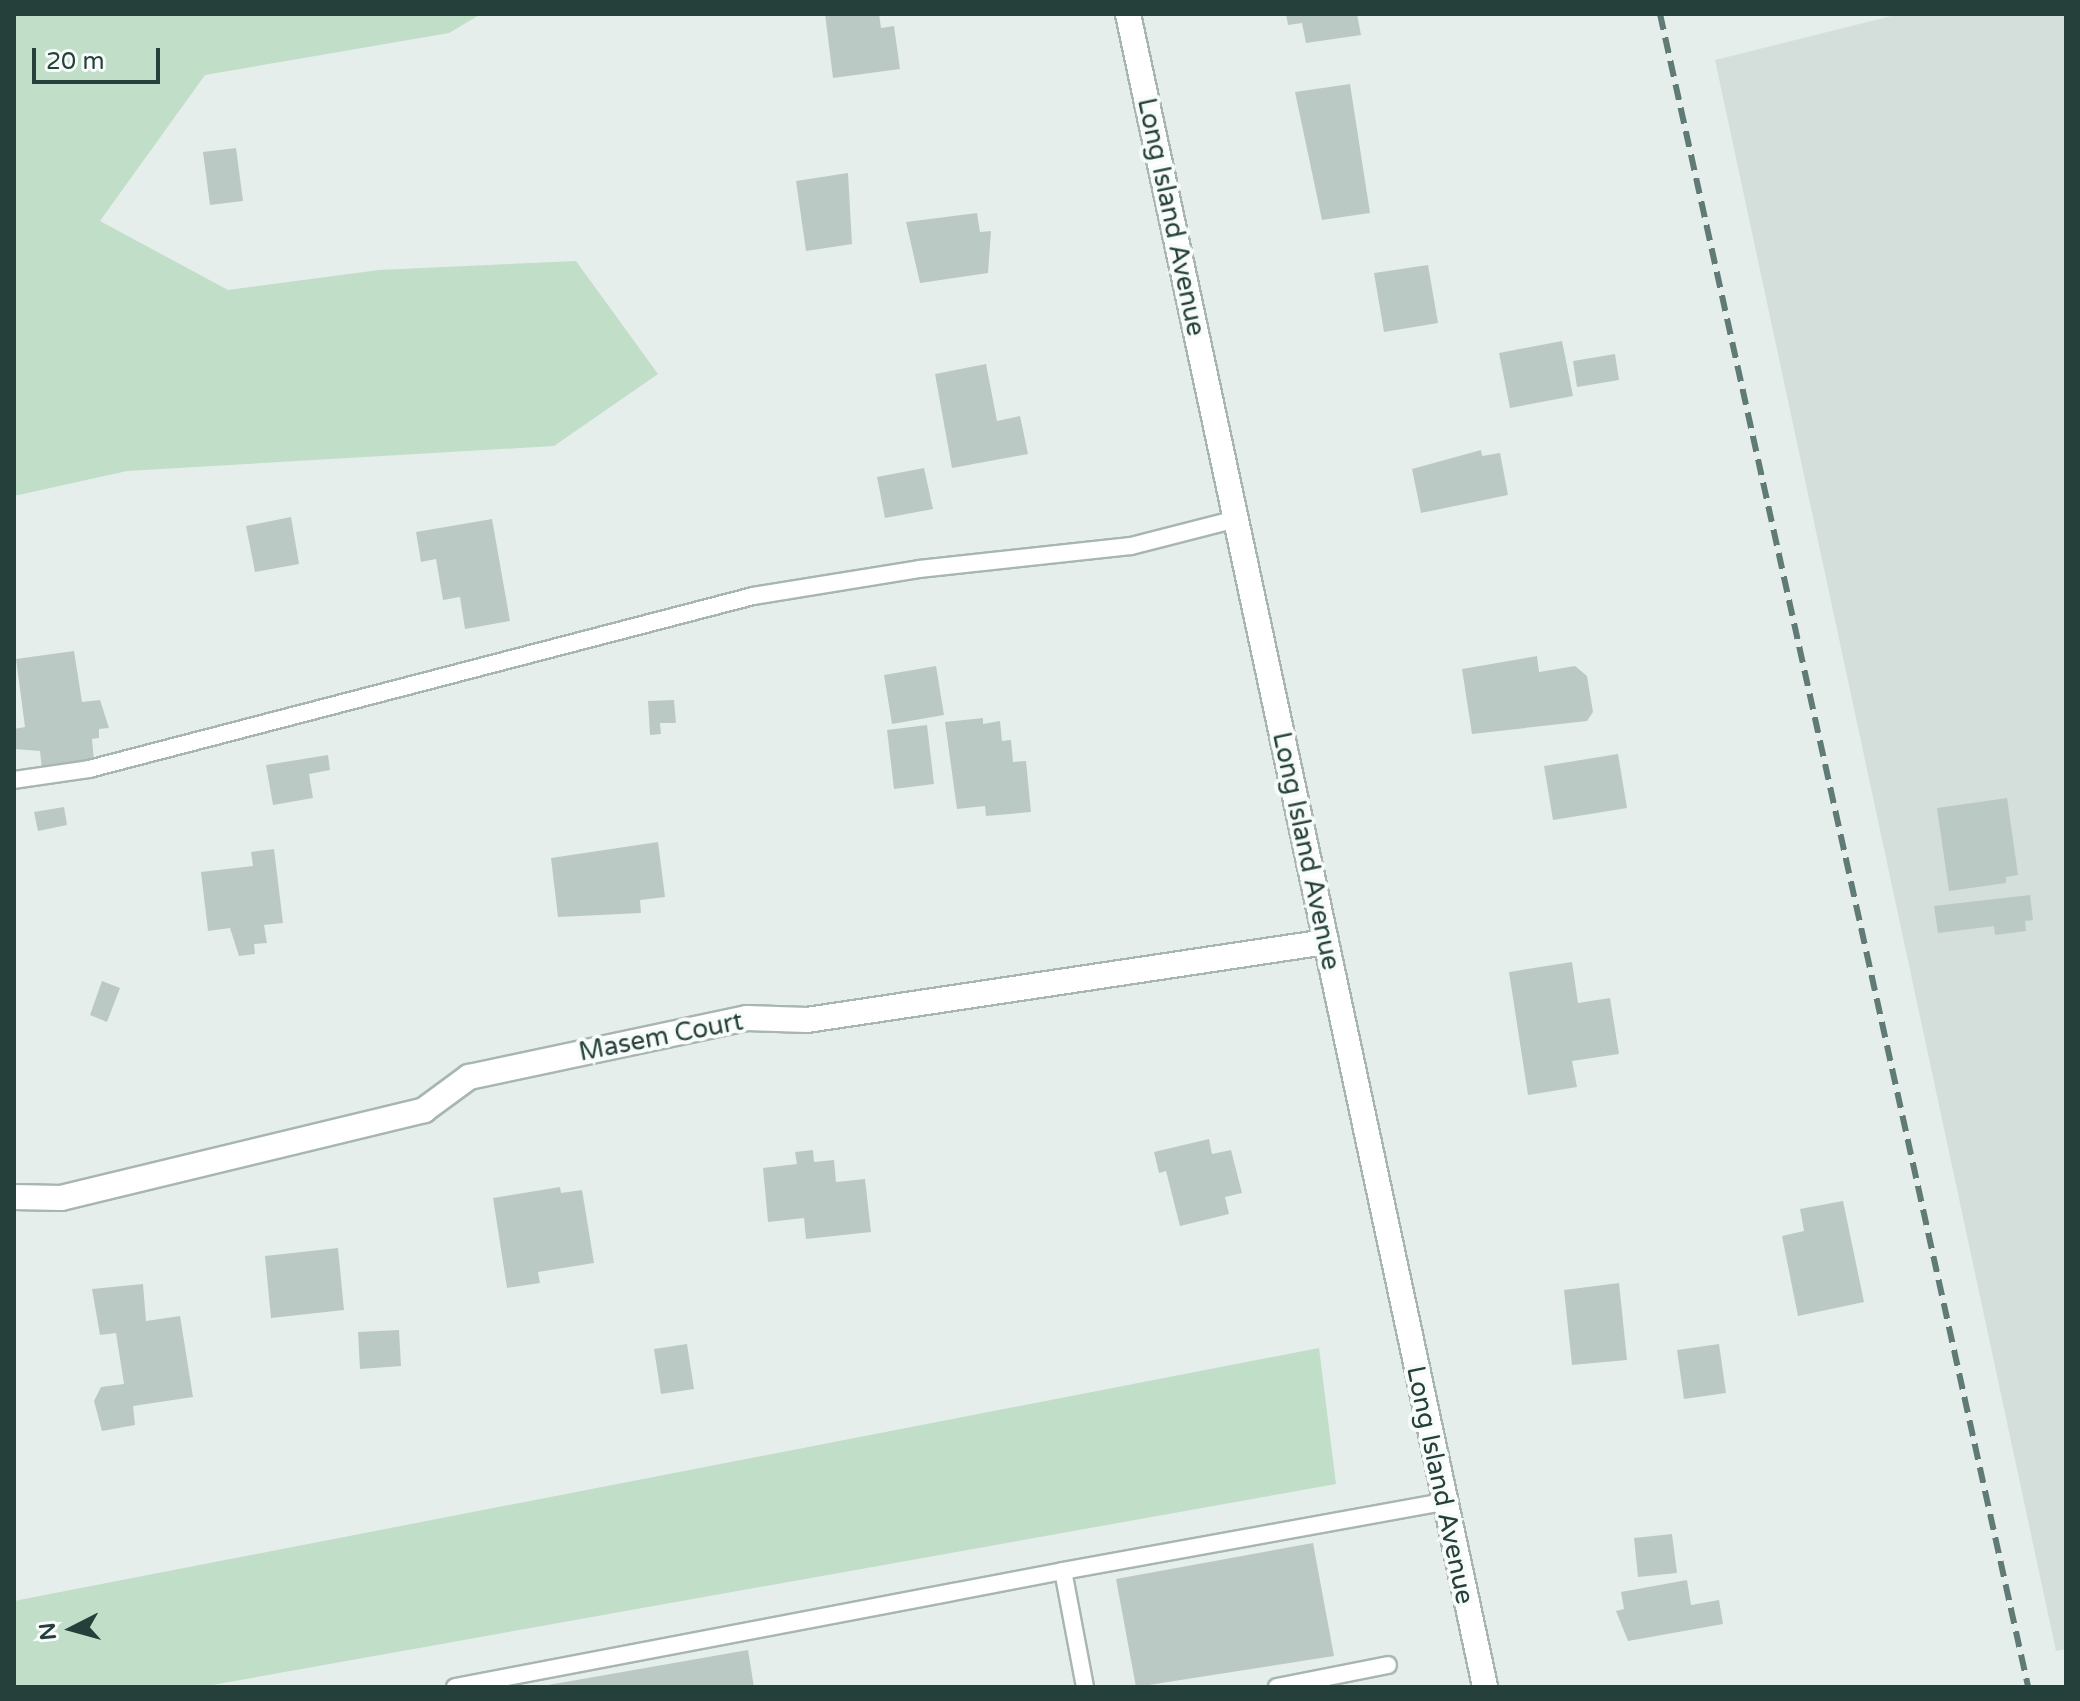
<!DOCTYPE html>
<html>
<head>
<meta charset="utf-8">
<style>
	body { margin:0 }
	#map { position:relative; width:2080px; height:1701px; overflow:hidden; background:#e6eeeb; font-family:"Varela Round",sans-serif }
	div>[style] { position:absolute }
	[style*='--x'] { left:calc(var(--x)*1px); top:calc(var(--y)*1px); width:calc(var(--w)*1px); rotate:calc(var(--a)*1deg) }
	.built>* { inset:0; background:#d4deda }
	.green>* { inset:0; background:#c1dec9 }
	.building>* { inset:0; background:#bbc9c4 }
	.roads { filter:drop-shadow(2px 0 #a8b6b2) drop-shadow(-2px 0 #a8b6b2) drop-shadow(0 2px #a8b6b2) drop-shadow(0 -2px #a8b6b2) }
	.service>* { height:16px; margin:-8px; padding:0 8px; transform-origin:8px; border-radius:8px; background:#fff }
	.minor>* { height:24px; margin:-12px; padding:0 12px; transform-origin:12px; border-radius:12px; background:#fff }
	.tertiary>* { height:24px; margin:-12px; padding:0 12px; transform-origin:12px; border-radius:12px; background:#fff }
	.rail>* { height:6px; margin-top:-3px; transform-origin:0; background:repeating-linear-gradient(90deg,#607b75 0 16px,transparent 0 24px) }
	span { translate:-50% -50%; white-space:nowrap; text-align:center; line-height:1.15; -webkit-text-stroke:8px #f7fbf9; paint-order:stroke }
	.street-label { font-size:26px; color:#25403a }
	.frame { position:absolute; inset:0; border:16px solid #25403a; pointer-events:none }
	.north { position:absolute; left:32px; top:1589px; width:80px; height:80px; -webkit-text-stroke:6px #f7fbf9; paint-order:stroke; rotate:264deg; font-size:22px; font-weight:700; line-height:32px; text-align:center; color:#25403a }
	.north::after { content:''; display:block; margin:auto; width:28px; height:36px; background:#25403a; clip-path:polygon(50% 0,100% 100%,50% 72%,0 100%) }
	.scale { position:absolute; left:32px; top:48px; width:128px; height:36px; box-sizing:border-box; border:4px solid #25403a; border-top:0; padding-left:10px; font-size:24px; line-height:28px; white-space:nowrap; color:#25403a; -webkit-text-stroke:6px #f7fbf9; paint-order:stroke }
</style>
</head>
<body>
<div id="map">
	<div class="built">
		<i style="clip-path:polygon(1899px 14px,2066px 14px,2066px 1649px,2056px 1651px,1715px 60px)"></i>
	</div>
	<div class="green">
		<i style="clip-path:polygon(14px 14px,481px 14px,449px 33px,205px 75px,100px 221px,228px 290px,379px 270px,576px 261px,658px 374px,554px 446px,127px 471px,14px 496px)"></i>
		<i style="clip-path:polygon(1319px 1348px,1336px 1484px,201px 1687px,14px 1687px,14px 1601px)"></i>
	</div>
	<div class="building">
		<i style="clip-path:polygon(825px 14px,879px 14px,881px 28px,894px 26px,900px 69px,833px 78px)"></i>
		<i style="clip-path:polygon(1286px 14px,1357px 14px,1361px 35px,1306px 43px,1302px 23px,1288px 25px)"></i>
		<i style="clip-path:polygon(1350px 84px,1370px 213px,1322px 220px,1295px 92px)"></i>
		<i style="clip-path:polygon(236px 148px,243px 201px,210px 205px,203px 152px)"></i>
		<i style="clip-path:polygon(848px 173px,852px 244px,806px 251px,796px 181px)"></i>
		<i style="clip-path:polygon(977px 213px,980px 232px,991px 231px,988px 273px,920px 283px,906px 222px)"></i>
		<i style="clip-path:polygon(1428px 265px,1438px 323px,1384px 332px,1374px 273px)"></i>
		<i style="clip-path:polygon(1562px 341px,1573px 396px,1510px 408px,1499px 353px)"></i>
		<i style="clip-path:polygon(1615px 354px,1619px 380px,1577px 387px,1573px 361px)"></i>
		<i style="clip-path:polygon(986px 364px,997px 421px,1020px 416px,1028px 454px,952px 468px,935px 374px)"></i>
		<i style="clip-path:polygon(1481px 450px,1482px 456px,1500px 453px,1508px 495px,1421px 513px,1412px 469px)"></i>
		<i style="clip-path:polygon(924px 468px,933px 509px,885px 518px,877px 477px)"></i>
		<i style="clip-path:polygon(291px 517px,299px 564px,255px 572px,246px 526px)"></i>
		<i style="clip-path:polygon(492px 519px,510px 621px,465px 629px,460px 597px,443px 600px,436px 559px,421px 562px,416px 532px)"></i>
		<i style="clip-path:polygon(74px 651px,82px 702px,100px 700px,109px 728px,99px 729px,99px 738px,92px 739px,94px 761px,42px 770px,40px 751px,14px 749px,14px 729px,25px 727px,16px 659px)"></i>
		<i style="clip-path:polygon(1537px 656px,1539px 672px,1575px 666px,1587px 676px,1593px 712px,1587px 721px,1472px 734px,1462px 669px)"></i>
		<i style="clip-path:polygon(936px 666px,944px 715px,892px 724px,884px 675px)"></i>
		<i style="clip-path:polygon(674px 700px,676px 723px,660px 723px,661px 734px,650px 735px,648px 701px)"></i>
		<i style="clip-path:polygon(983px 718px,983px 724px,1000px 721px,1002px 741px,1011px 740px,1013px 762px,1026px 761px,1031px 812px,986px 816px,985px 806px,957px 809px,945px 722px)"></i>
		<i style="clip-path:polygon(927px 725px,934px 784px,894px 789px,887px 730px)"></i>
		<i style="clip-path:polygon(1618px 754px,1627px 808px,1553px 820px,1544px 766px)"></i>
		<i style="clip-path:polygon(328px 755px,330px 770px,309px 774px,313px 798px,273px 805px,266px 765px)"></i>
		<i style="clip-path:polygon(2007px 798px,2018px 875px,2006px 877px,2006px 883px,1949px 891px,1937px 808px)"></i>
		<i style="clip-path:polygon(64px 807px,67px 825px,38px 831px,34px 812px)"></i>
		<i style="clip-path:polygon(658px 842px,665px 897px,640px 900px,641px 913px,558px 917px,551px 858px)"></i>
		<i style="clip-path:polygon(274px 849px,283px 923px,264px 925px,267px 943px,254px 944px,255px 954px,239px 956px,230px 928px,208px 931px,201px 872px,253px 866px,251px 852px)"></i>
		<i style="clip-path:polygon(2030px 895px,2033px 920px,2025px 921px,2026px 931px,1995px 935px,1994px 926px,1938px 933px,1934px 906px)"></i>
		<i style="clip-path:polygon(1572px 962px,1578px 1003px,1610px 998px,1619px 1054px,1572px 1061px,1577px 1087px,1528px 1095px,1509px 972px)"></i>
		<i style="clip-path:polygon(102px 981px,120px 988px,107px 1022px,90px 1015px)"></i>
		<i style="clip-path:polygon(1209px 1139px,1212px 1154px,1231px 1150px,1242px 1193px,1225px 1197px,1229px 1214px,1180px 1226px,1166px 1171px,1159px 1173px,1154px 1152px)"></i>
		<i style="clip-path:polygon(813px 1150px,814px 1162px,834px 1160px,836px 1182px,865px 1179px,871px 1232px,806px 1239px,804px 1218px,768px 1222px,763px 1168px,797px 1164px,795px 1152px)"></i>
		<i style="clip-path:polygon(560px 1187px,561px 1193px,582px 1190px,594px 1263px,538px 1272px,540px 1283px,507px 1288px,493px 1198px)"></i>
		<i style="clip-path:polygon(1843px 1201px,1864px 1302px,1798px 1316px,1782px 1236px,1804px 1231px,1800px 1209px)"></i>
		<i style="clip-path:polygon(338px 1248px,344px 1310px,271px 1318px,265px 1256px)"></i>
		<i style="clip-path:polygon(1619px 1283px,1627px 1360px,1572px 1365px,1564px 1290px)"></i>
		<i style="clip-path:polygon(143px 1284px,146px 1321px,180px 1316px,193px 1397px,133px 1406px,135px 1425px,102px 1431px,94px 1401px,101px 1387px,124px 1384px,116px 1333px,100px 1335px,92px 1289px)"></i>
		<i style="clip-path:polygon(399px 1330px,401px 1366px,360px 1369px,358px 1332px)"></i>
		<i style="clip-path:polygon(687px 1344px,694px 1389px,661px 1394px,654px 1349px)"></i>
		<i style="clip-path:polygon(1719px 1344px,1726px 1393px,1684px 1399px,1677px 1350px)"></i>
		<i style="clip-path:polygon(1672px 1534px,1677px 1573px,1638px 1577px,1634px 1538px)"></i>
		<i style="clip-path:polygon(1313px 1543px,1334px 1656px,1136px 1687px,1116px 1579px)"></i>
		<i style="clip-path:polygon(1687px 1580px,1691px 1605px,1719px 1600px,1723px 1624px,1628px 1641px,1616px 1611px,1624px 1609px,1621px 1592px)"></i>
		<i style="clip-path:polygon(748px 1650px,754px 1687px,548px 1687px,548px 1685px)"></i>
	</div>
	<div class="roads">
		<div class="service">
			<i style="--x:14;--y:780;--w:76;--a:-8.3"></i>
			<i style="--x:89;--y:769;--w:686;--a:-14.6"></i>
			<i style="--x:753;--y:596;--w:168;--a:-9.2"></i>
			<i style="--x:919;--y:569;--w:213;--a:-6.2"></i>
			<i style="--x:1131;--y:546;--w:108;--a:-14.4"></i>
			<i style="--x:455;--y:1687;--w:619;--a:-10.8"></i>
			<i style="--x:1085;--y:1687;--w:118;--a:-100.7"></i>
			<i style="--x:1063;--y:1571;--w:386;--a:-10.3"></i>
			<i style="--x:1277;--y:1687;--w:113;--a:-11.2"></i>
		</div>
		<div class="minor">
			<i style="--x:14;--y:1197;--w:47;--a:1.2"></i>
			<i style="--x:61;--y:1198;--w:374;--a:-13.6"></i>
			<i style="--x:424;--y:1110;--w:56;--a:-36.3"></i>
			<i style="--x:469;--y:1077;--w:284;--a:-12"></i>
			<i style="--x:747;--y:1018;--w:60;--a:1.9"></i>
			<i style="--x:807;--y:1020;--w:525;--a:-8.55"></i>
		</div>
		<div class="tertiary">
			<i style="--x:1128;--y:14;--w:1711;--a:77.95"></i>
		</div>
	</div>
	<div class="rail">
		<i style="--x:1660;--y:14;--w:1713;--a:77.59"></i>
	</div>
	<div class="street-label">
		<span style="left:1171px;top:217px;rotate:78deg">Long Island Avenue</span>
		<span style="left:1306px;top:851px;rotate:78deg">Long Island Avenue</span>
		<span style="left:661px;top:1037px;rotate:-11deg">Masem Court</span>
		<span style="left:1440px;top:1485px;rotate:78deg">Long Island Avenue</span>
	</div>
	<div class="frame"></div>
	<div class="north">N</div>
	<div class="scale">20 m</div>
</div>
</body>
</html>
